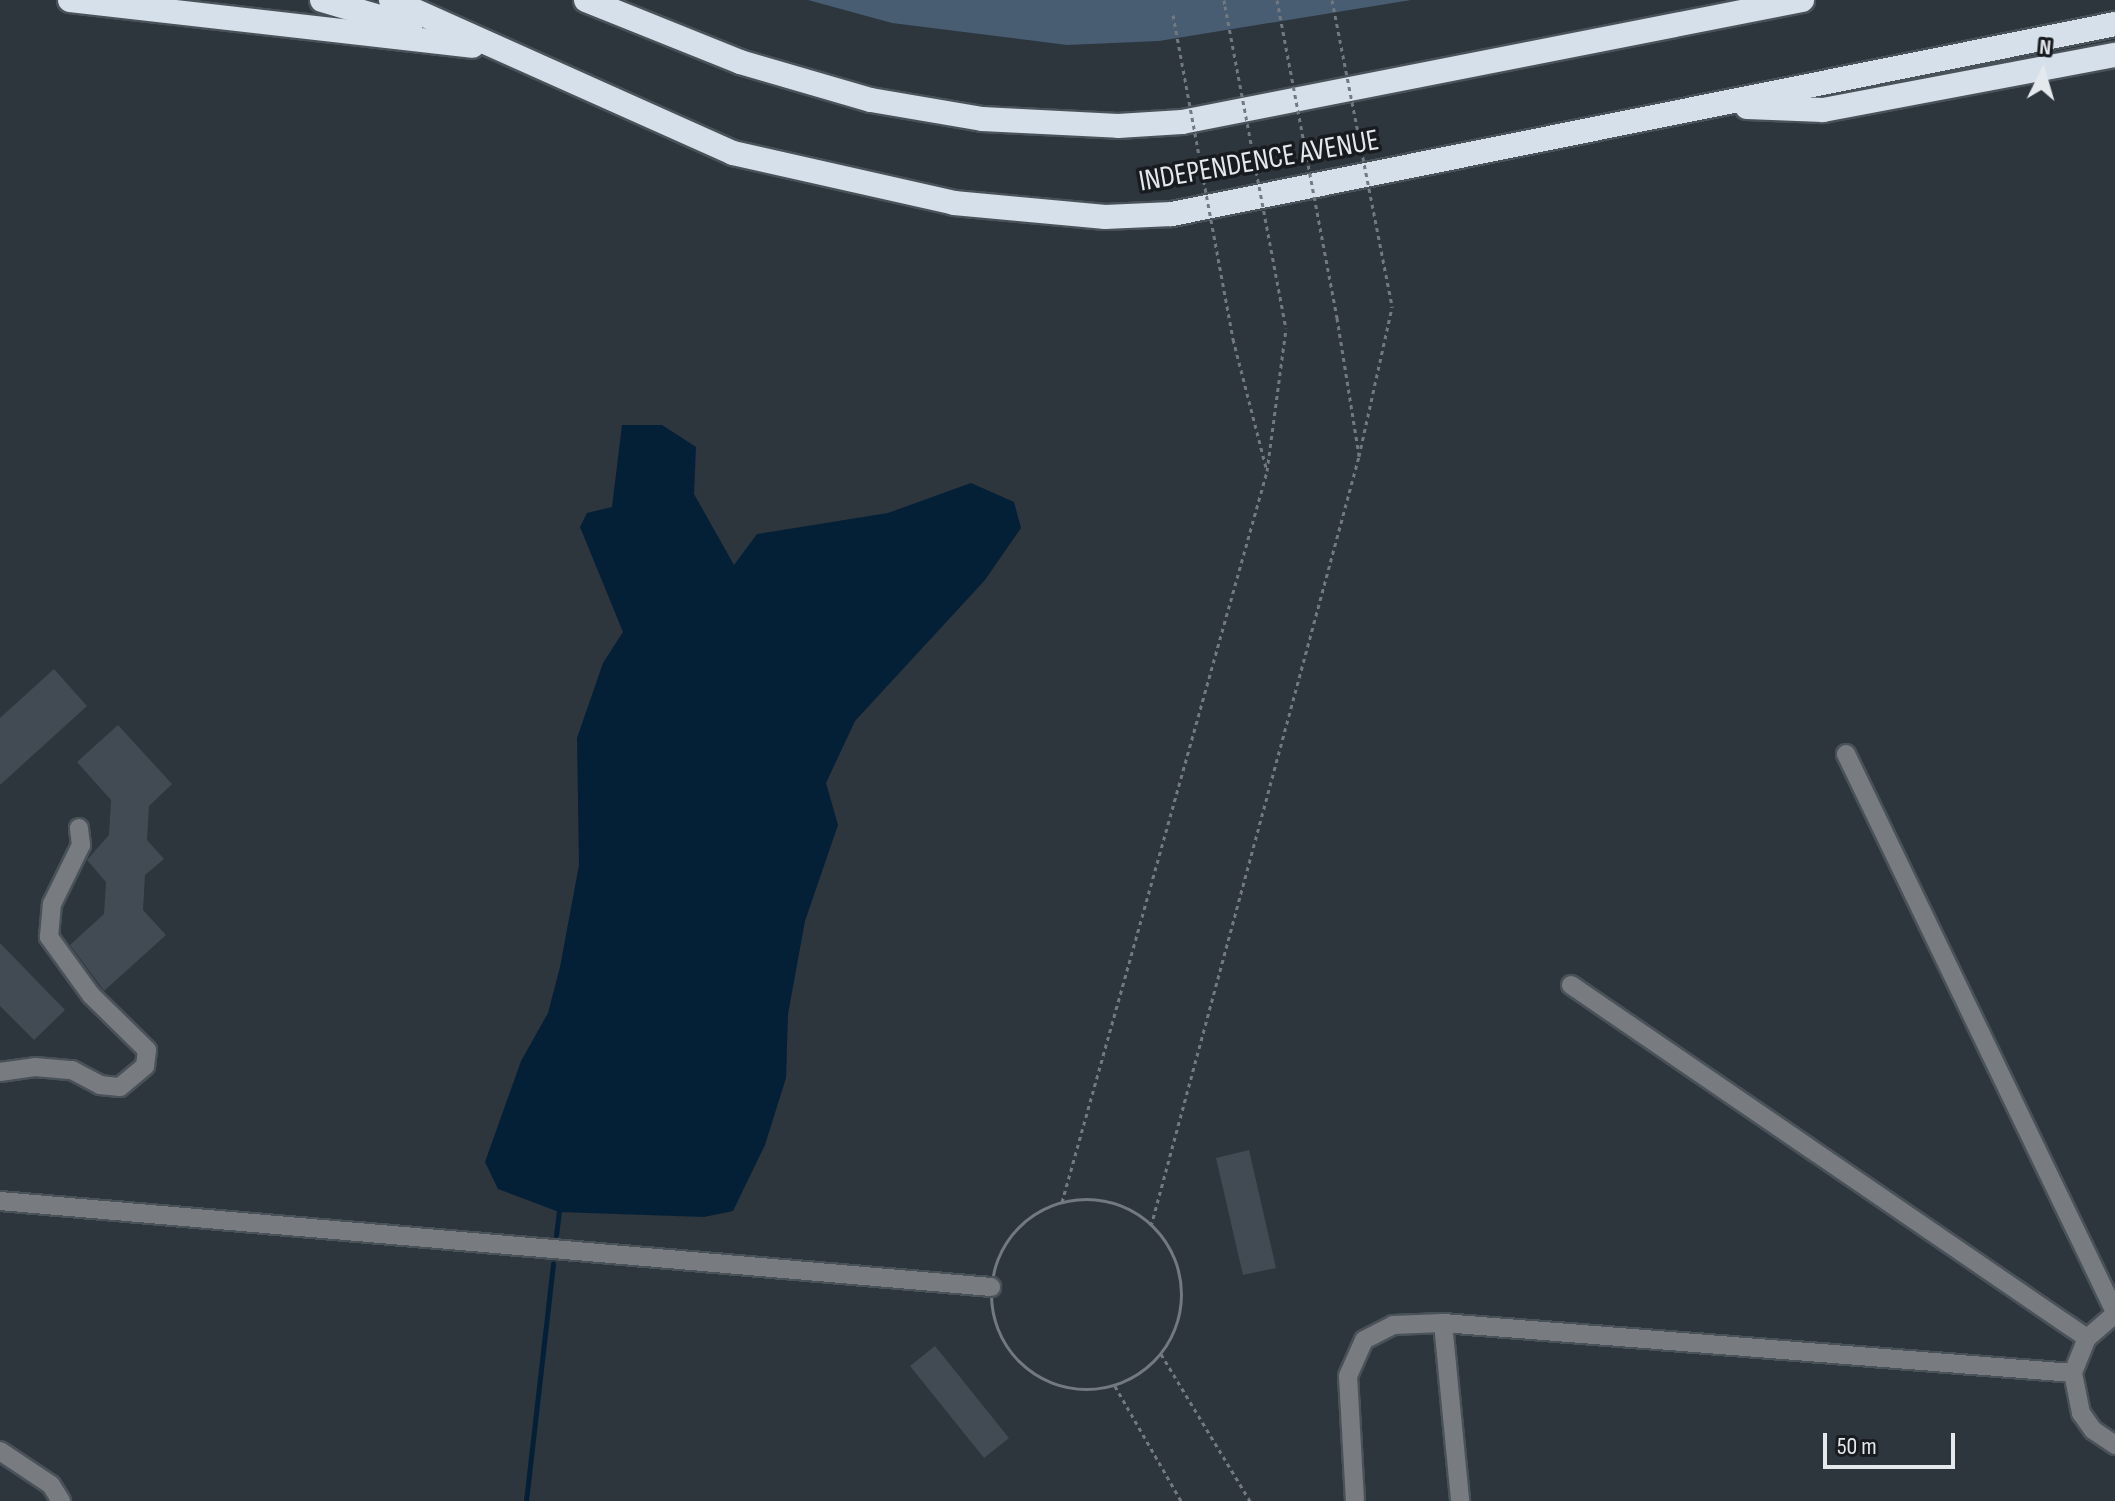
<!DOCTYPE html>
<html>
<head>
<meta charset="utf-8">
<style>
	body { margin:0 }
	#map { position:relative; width:2115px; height:1501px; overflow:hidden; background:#2d353d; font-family:"Sofia Sans Condensed",sans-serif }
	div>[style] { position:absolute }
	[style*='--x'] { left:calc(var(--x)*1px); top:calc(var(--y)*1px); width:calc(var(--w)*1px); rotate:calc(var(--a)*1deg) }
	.green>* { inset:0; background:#485d72 }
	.water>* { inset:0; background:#042037 }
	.stream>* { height:5px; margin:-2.5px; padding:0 2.5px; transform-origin:2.5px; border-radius:2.5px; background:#042037 }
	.building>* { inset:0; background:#424b53 }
	.path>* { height:3px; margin-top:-1.5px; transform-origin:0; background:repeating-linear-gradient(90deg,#727980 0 4px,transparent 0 8px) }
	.path>.ring { margin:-1.5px; padding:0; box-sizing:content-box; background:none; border:3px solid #727980; border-radius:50% }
	.roads { filter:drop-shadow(2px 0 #4a5259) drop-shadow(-2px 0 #4a5259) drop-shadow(0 2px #4a5259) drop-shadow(0 -2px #4a5259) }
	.minor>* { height:18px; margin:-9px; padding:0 9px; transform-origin:9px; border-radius:9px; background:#787c80 }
	.highway>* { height:24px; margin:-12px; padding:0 12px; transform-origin:12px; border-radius:12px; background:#d5e0ea }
	.path-bridge>* { height:3px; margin-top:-1.5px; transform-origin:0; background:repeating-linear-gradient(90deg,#727980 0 4px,transparent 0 8px) }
	span { translate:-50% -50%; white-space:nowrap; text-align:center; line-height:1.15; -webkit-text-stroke:7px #181c20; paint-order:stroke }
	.street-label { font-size:30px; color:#e4e9ee }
	.north { position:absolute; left:2003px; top:32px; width:80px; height:80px; -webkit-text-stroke:6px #181c20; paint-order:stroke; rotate:5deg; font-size:22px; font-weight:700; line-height:32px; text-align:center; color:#e4e9ee }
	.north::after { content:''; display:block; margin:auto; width:28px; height:36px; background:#e4e9ee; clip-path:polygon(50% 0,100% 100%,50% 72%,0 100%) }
	.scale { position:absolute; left:1823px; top:1433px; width:132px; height:36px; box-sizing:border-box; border:4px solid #e4e9ee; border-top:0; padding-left:10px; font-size:24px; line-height:28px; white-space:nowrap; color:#e4e9ee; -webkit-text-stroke:6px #181c20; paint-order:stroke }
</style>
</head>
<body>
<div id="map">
	<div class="green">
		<i style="clip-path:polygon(808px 0,1411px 0,1159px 41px,1067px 45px,892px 23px)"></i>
	</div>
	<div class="water">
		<i style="clip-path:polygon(622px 425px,662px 425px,696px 447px,694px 494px,734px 565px,757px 534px,888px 513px,971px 483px,1014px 502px,1021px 528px,985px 580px,855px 721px,826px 783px,838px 825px,805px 921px,788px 1014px,786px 1078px,765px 1145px,733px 1211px,704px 1217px,559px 1212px,498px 1189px,485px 1162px,521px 1061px,548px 1013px,560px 967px,579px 865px,577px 738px,603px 663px,623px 632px,580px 527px,587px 513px,612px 507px)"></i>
	</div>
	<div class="stream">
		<i style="--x:556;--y:1235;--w:23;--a:-83"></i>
		<i style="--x:526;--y:1501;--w:239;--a:-83.5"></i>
	</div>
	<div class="building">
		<i style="clip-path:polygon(54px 669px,87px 706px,0 785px,0 718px)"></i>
		<i style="clip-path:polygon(118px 725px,172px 784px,149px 806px,147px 840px,164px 859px,145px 875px,143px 910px,166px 935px,104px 991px,70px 945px,104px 914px,106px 882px,87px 860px,109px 835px,111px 800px,77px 762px)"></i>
		<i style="clip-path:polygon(0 943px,65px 1010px,34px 1040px,0 1006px)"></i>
		<i style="clip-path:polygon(1249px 1150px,1276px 1268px,1243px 1275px,1216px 1158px)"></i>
		<i style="clip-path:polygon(935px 1346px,1009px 1438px,984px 1458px,910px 1366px)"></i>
	</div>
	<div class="path">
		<i style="--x:1224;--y:0;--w:6;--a:81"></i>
		<i style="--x:1337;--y:318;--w:140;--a:80.9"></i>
		<i style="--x:1359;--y:456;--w:153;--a:-77.5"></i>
		<i style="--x:1233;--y:339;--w:136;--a:75.6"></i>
		<i style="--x:1267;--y:471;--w:144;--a:-82.4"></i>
		<i class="ring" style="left:991px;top:1199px;width:187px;height:187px"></i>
		<i style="--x:1062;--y:1202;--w:759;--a:-74.33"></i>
		<i style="--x:1151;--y:1226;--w:798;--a:-74.88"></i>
		<i style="--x:1161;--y:1354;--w:172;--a:58.8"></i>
		<i style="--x:1115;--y:1386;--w:133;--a:60.1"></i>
	</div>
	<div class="roads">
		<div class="minor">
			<i style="--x:1846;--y:754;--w:619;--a:64.26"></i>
			<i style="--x:1571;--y:985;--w:625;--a:34.38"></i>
			<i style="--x:0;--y:1072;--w:35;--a:-8"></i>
			<i style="--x:35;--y:1067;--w:37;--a:5"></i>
			<i style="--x:72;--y:1070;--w:32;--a:28"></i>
			<i style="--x:100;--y:1085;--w:20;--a:6"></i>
			<i style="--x:120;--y:1087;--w:33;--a:-40"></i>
			<i style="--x:145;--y:1066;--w:16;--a:-83"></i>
			<i style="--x:147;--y:1050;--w:78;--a:-135.5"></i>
			<i style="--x:91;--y:995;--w:72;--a:-125.9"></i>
			<i style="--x:49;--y:937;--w:33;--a:-85"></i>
			<i style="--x:52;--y:904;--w:66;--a:-63.8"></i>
			<i style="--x:81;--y:845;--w:17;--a:-97"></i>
			<i style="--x:0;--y:1201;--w:995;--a:4.96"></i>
			<i style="--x:2115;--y:1314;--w:37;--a:139"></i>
			<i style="--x:2087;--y:1338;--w:38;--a:112"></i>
			<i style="--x:2073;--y:1373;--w:41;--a:78.7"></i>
			<i style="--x:2081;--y:1413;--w:21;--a:55"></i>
			<i style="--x:2093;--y:1430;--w:27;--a:34"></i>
			<i style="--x:1443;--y:1323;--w:179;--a:84.5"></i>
			<i style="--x:0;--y:1451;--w:61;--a:33.7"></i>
			<i style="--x:51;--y:1485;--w:19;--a:58"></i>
			<i style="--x:1355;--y:1501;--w:125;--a:-93.2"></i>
			<i style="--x:1348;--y:1376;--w:39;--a:-66"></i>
			<i style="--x:1364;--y:1340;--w:33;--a:-27"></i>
			<i style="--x:1393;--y:1325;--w:50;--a:-2.3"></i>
			<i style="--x:1443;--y:1323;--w:632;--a:4.54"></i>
		</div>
		<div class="highway">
			<i style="--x:70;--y:0;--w:405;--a:6.5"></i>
			<i style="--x:322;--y:0;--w:92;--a:16.5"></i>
			<i style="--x:391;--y:0;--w:375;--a:24.1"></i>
			<i style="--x:733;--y:153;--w:227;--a:12.7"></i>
			<i style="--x:954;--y:203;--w:152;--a:5.3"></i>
			<i style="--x:1105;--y:217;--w:67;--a:-2.6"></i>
			<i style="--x:1172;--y:214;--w:962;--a:-11.39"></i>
			<i style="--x:586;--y:0;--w:166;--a:21.9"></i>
			<i style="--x:740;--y:62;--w:136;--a:16.2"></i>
			<i style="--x:871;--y:100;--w:113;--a:9.7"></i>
			<i style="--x:982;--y:119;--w:136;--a:2.9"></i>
			<i style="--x:1118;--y:126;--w:64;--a:-3.6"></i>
			<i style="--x:1182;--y:122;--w:632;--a:-11.13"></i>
			<i style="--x:1747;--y:107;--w:76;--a:2.3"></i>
			<i style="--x:1823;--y:110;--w:297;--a:-10.7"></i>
		</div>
	</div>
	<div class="path-bridge">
		<i style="--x:1277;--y:0;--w:324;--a:79.3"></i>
		<i style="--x:1332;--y:0;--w:313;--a:78.9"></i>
		<i style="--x:1225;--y:6;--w:328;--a:79.3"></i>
		<i style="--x:1173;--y:15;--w:330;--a:79.5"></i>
	</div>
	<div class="street-label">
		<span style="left:1259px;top:161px;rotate:-10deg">INDEPENDENCE AVENUE</span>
	</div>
	<div class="north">N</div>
	<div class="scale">50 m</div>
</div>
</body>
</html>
